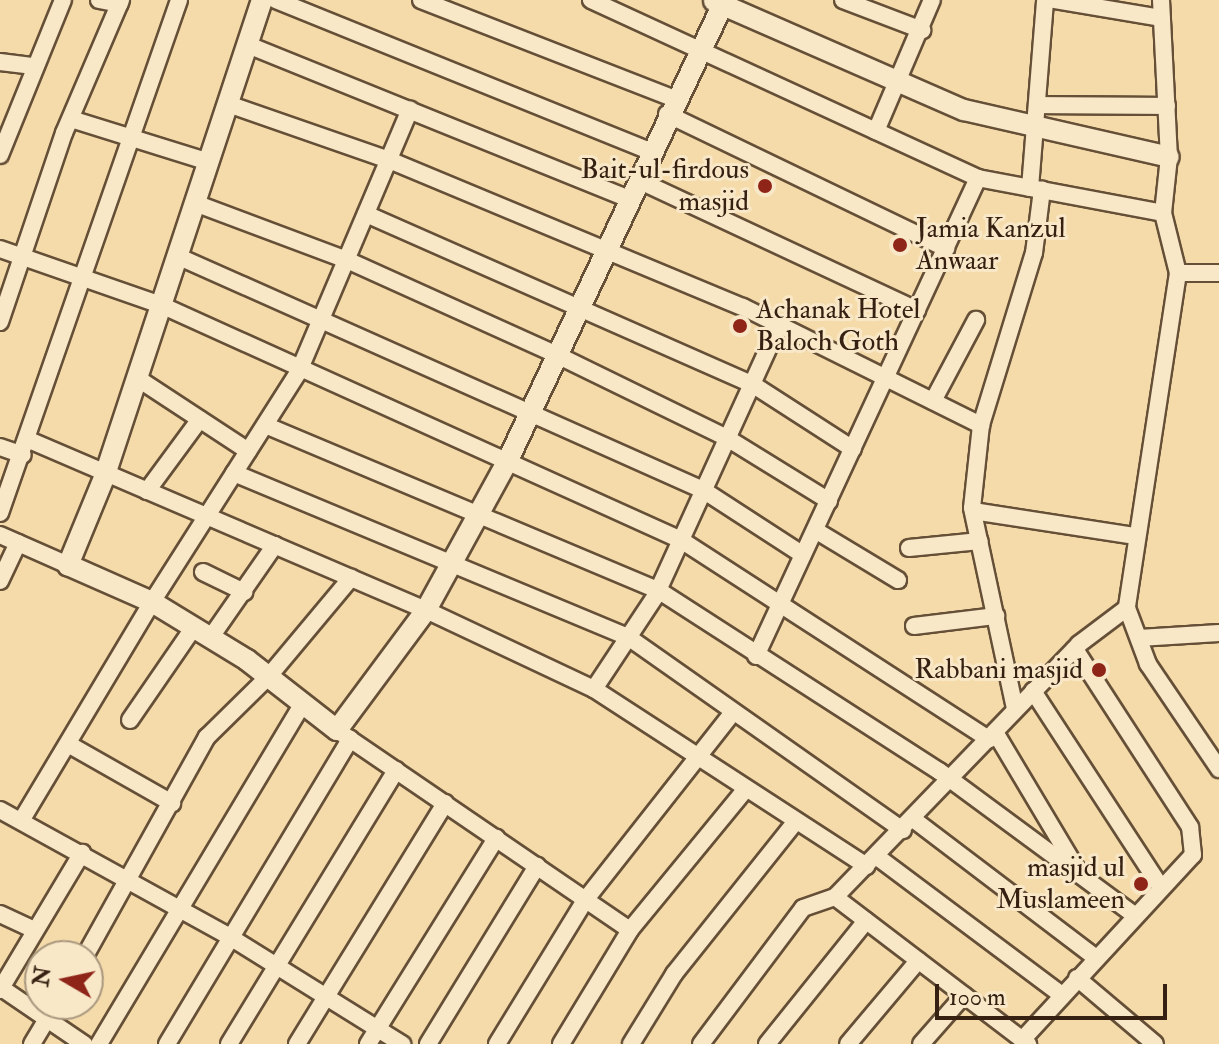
<!DOCTYPE html>
<html>
<head>
<meta charset="utf-8">
<style>
	body { margin:0 }
	#map { position:relative; width:1219px; height:1044px; overflow:hidden; background:#f5dbaa; font-family:"IM FELL Double Pica",serif }
	div>[style] { position:absolute }
	[style*='--x'] { left:calc(var(--x)*1px); top:calc(var(--y)*1px); width:calc(var(--w)*1px); rotate:calc(var(--a)*1deg) }
	.roads { filter:drop-shadow(2px 0 #654f37) drop-shadow(-2px 0 #654f37) drop-shadow(0 2px #654f37) drop-shadow(0 -2px #654f37) }
	.minor>* { height:16px; margin:-8px; padding:0 8px; transform-origin:8px; border-radius:8px; background:#f8e8c8 }
	.tertiary>* { height:20px; margin:-10px; padding:0 10px; transform-origin:10px; border-radius:10px; background:#f8e8c8 }
	.dots>* { width:22px; height:22px; translate:-50% -50%; box-sizing:border-box; border:4px solid #f8e8c8; border-radius:50% }
	span { translate:-50% -50%; white-space:nowrap; text-align:center; line-height:1.15; -webkit-text-stroke:6px #f8e8c8; paint-order:stroke }
	.poi-label { font-size:28px; color:#352011 }
	.right { translate:-100% -50%; text-align:right }
	.left { translate:0 -50%; text-align:left }
	.north { position:absolute; left:24px; top:940px; width:80px; height:80px; box-sizing:border-box; background:#f8e8c8; border:2px solid #aa987f; border-radius:50%; rotate:279deg; font-size:22px; font-weight:700; line-height:32px; text-align:center; color:#352011 }
	.north::after { content:''; display:block; margin:auto; width:28px; height:36px; background:#8f2418; clip-path:polygon(50% 0,100% 100%,50% 72%,0 100%) }
	.scale { position:absolute; left:935px; top:984px; width:232px; height:36px; box-sizing:border-box; border:4px solid #352011; border-top:0; padding-left:10px; font-size:24px; line-height:28px; white-space:nowrap; color:#352011; -webkit-text-stroke:6px #f8e8c8; paint-order:stroke }
</style>
</head>
<body>
<div id="map">
	<div class="roads">
		<div class="minor">
			<i style="--x:99;--y:0;--w:21;--a:11"></i>
			<i style="--x:276;--y:0;--w:403;--a:22"></i>
			<i style="--x:421;--y:0;--w:273;--a:21.3"></i>
			<i style="--x:591;--y:0;--w:426;--a:24.7"></i>
			<i style="--x:978;--y:178;--w:188;--a:10.7"></i>
			<i style="--x:843;--y:0;--w:85;--a:20.8"></i>
			<i style="--x:1054;--y:0;--w:109;--a:9.5"></i>
			<i style="--x:1161;--y:0;--w:157;--a:87.1"></i>
			<i style="--x:1169;--y:157;--w:56;--a:96.1"></i>
			<i style="--x:1163;--y:213;--w:62;--a:76"></i>
			<i style="--x:1178;--y:273;--w:339;--a:98.7"></i>
			<i style="--x:1127;--y:608;--w:60;--a:69.4"></i>
			<i style="--x:1148;--y:664;--w:127;--a:55.9"></i>
			<i style="--x:248;--y:45;--w:411;--a:22"></i>
			<i style="--x:0;--y:62;--w:34;--a:7"></i>
			<i style="--x:228;--y:104;--w:170;--a:19.2"></i>
			<i style="--x:389;--y:160;--w:383;--a:22.6"></i>
			<i style="--x:743;--y:307;--w:266;--a:26.4"></i>
			<i style="--x:981;--y:425;--w:83;--a:96.2"></i>
			<i style="--x:972;--y:508;--w:206;--a:77.9"></i>
			<i style="--x:1037;--y:105;--w:130;--a:0.4"></i>
			<i style="--x:667;--y:114;--w:310;--a:25.7"></i>
			<i style="--x:71;--y:119;--w:145;--a:17.3"></i>
			<i style="--x:876;--y:131;--w:142;--a:-66.9"></i>
			<i style="--x:0;--y:155;--w:167;--a:-67.9"></i>
			<i style="--x:638;--y:180;--w:308;--a:25"></i>
			<i style="--x:1030;--y:188;--w:189;--a:-85.4"></i>
			<i style="--x:195;--y:203;--w:162;--a:20.6"></i>
			<i style="--x:347;--y:260;--w:230;--a:24.3"></i>
			<i style="--x:557;--y:355;--w:189;--a:26"></i>
			<i style="--x:727;--y:438;--w:120;--a:31.7"></i>
			<i style="--x:366;--y:214;--w:422;--a:23.8"></i>
			<i style="--x:752;--y:384;--w:120;--a:32.8"></i>
			<i style="--x:0;--y:249;--w:170;--a:19.2"></i>
			<i style="--x:161;--y:305;--w:571;--a:24.32"></i>
			<i style="--x:681;--y:540;--w:367;--a:32.9"></i>
			<i style="--x:177;--y:256;--w:576;--a:23.98"></i>
			<i style="--x:703;--y:490;--w:119;--a:33"></i>
			<i style="--x:1178;--y:273;--w:41;--a:0"></i>
			<i style="--x:0;--y:322;--w:200;--a:-71.3"></i>
			<i style="--x:64;--y:133;--w:145;--a:-66.8"></i>
			<i style="--x:137;--y:378;--w:133;--a:33.3"></i>
			<i style="--x:933;--y:401;--w:92;--a:-62"></i>
			<i style="--x:265;--y:425;--w:426;--a:22.8"></i>
			<i style="--x:658;--y:590;--w:334;--a:32.8"></i>
			<i style="--x:939;--y:771;--w:242;--a:36.4"></i>
			<i style="--x:981;--y:425;--w:180;--a:-72.9"></i>
			<i style="--x:1034;--y:253;--w:64;--a:-82.8"></i>
			<i style="--x:29;--y:440;--w:432;--a:23.2"></i>
			<i style="--x:426;--y:610;--w:186;--a:25.2"></i>
			<i style="--x:594;--y:689;--w:325;--a:33"></i>
			<i style="--x:0;--y:447;--w:24;--a:19"></i>
			<i style="--x:234;--y:473;--w:427;--a:22.6"></i>
			<i style="--x:628;--y:637;--w:336;--a:35.1"></i>
			<i style="--x:147;--y:491;--w:89;--a:-53.6"></i>
			<i style="--x:973;--y:511;--w:163;--a:8.8"></i>
			<i style="--x:0;--y:513;--w:543;--a:-70.76"></i>
			<i style="--x:815;--y:530;--w:97;--a:31.1"></i>
			<i style="--x:0;--y:535;--w:74;--a:23.8"></i>
			<i style="--x:909;--y:548;--w:71;--a:-5.6"></i>
			<i style="--x:203;--y:572;--w:46;--a:26"></i>
			<i style="--x:0;--y:581;--w:42;--a:-64.7"></i>
			<i style="--x:914;--y:626;--w:83;--a:-7"></i>
			<i style="--x:211;--y:637;--w:112;--a:-55.2"></i>
			<i style="--x:1139;--y:638;--w:80;--a:-3.6"></i>
			<i style="--x:756;--y:656;--w:527;--a:-65.09"></i>
			<i style="--x:594;--y:689;--w:110;--a:-56.5"></i>
			<i style="--x:655;--y:597;--w:299;--a:-65.5"></i>
			<i style="--x:1033;--y:691;--w:234;--a:56.9"></i>
			<i style="--x:130;--y:720;--w:113;--a:-55.5"></i>
			<i style="--x:995;--y:732;--w:158;--a:59.2"></i>
			<i style="--x:344;--y:735;--w:346;--a:34.3"></i>
			<i style="--x:68;--y:744;--w:120;--a:29.6"></i>
			<i style="--x:0;--y:810;--w:263;--a:28.9"></i>
			<i style="--x:230;--y:937;--w:203;--a:31.9"></i>
			<i style="--x:913;--y:819;--w:228;--a:37.2"></i>
			<i style="--x:21;--y:821;--w:255;--a:-59.1"></i>
			<i style="--x:152;--y:602;--w:274;--a:-57.5"></i>
			<i style="--x:299;--y:371;--w:284;--a:-67"></i>
			<i style="--x:876;--y:856;--w:232;--a:36.8"></i>
			<i style="--x:835;--y:897;--w:243;--a:37.3"></i>
			<i style="--x:0;--y:914;--w:38;--a:25"></i>
			<i style="--x:85;--y:956;--w:251;--a:-60.9"></i>
			<i style="--x:207;--y:737;--w:87;--a:-44.5"></i>
			<i style="--x:269;--y:676;--w:128;--a:-50.1"></i>
			<i style="--x:1077;--y:978;--w:102;--a:40.2"></i>
			<i style="--x:0;--y:987;--w:102;--a:34.2"></i>
			<i style="--x:0;--y:990;--w:160;--a:-59.1"></i>
			<i style="--x:1022;--y:1040;--w:252;--a:-47.3"></i>
			<i style="--x:1193;--y:855;--w:28;--a:-96"></i>
			<i style="--x:1190;--y:827;--w:212;--a:-122.9"></i>
			<i style="--x:32;--y:1044;--w:47;--a:-59"></i>
			<i style="--x:99;--y:1044;--w:397;--a:-59.1"></i>
			<i style="--x:167;--y:1044;--w:356;--a:-59"></i>
			<i style="--x:229;--y:1044;--w:321;--a:-58.6"></i>
			<i style="--x:297;--y:1044;--w:283;--a:-58.4"></i>
			<i style="--x:368;--y:1044;--w:243;--a:-58.1"></i>
			<i style="--x:428;--y:1044;--w:209;--a:-58.5"></i>
			<i style="--x:497;--y:1044;--w:170;--a:-58.5"></i>
			<i style="--x:586;--y:899;--w:238;--a:-51.8"></i>
			<i style="--x:561;--y:1044;--w:133;--a:-58.8"></i>
			<i style="--x:630;--y:930;--w:181;--a:-50.6"></i>
			<i style="--x:631;--y:1044;--w:82;--a:-58.4"></i>
			<i style="--x:674;--y:974;--w:196;--a:-51.4"></i>
			<i style="--x:701;--y:1044;--w:170;--a:-53.1"></i>
			<i style="--x:803;--y:908;--w:34;--a:-19"></i>
			<i style="--x:835;--y:897;--w:351;--a:-46"></i>
			<i style="--x:1079;--y:644;--w:60;--a:-36.9"></i>
			<i style="--x:767;--y:1044;--w:158;--a:-51.2"></i>
			<i style="--x:848;--y:1044;--w:109;--a:-49.9"></i>
			<i style="--x:921;--y:1044;--w:65;--a:-48.7"></i>
		</div>
		<div class="tertiary">
			<i style="--x:262;--y:0;--w:498;--a:108.3"></i>
			<i style="--x:106;--y:473;--w:100;--a:112.4"></i>
			<i style="--x:68;--y:565;--w:92;--a:23.8"></i>
			<i style="--x:152;--y:602;--w:111;--a:31.4"></i>
			<i style="--x:247;--y:660;--w:114;--a:37.9"></i>
			<i style="--x:337;--y:730;--w:149;--a:-53.4"></i>
			<i style="--x:426;--y:610;--w:171;--a:-61.3"></i>
			<i style="--x:508;--y:460;--w:504;--a:-64.76"></i>
			<i style="--x:714;--y:1;--w:273;--a:23.6"></i>
			<i style="--x:964;--y:110;--w:210;--a:12.9"></i>
		</div>
	</div>
	<div class="dots">
		<i style="left:765px;top:186px;background:#8f2418"></i>
		<i style="left:900px;top:245px;background:#8f2418"></i>
		<i style="left:740px;top:326px;background:#8f2418"></i>
		<i style="left:1099px;top:670px;background:#8f2418"></i>
		<i style="left:1141px;top:884px;background:#8f2418"></i>
	</div>
	<div class="poi-label">
		<span class="right" style="left:749px;top:186px">Bait-ul-firdous<br>masjid</span>
		<span class="left" style="left:916px;top:245px">Jamia Kanzul<br>Anwaar</span>
		<span class="left" style="left:756px;top:326px">Achanak Hotel<br>Baloch Goth</span>
		<span class="right" style="left:1083px;top:670px">Rabbani masjid</span>
		<span class="right" style="left:1125px;top:884px">masjid ul<br>Muslameen</span>
	</div>
	<div class="north">N</div>
	<div class="scale">100 m</div>
</div>
</body>
</html>
